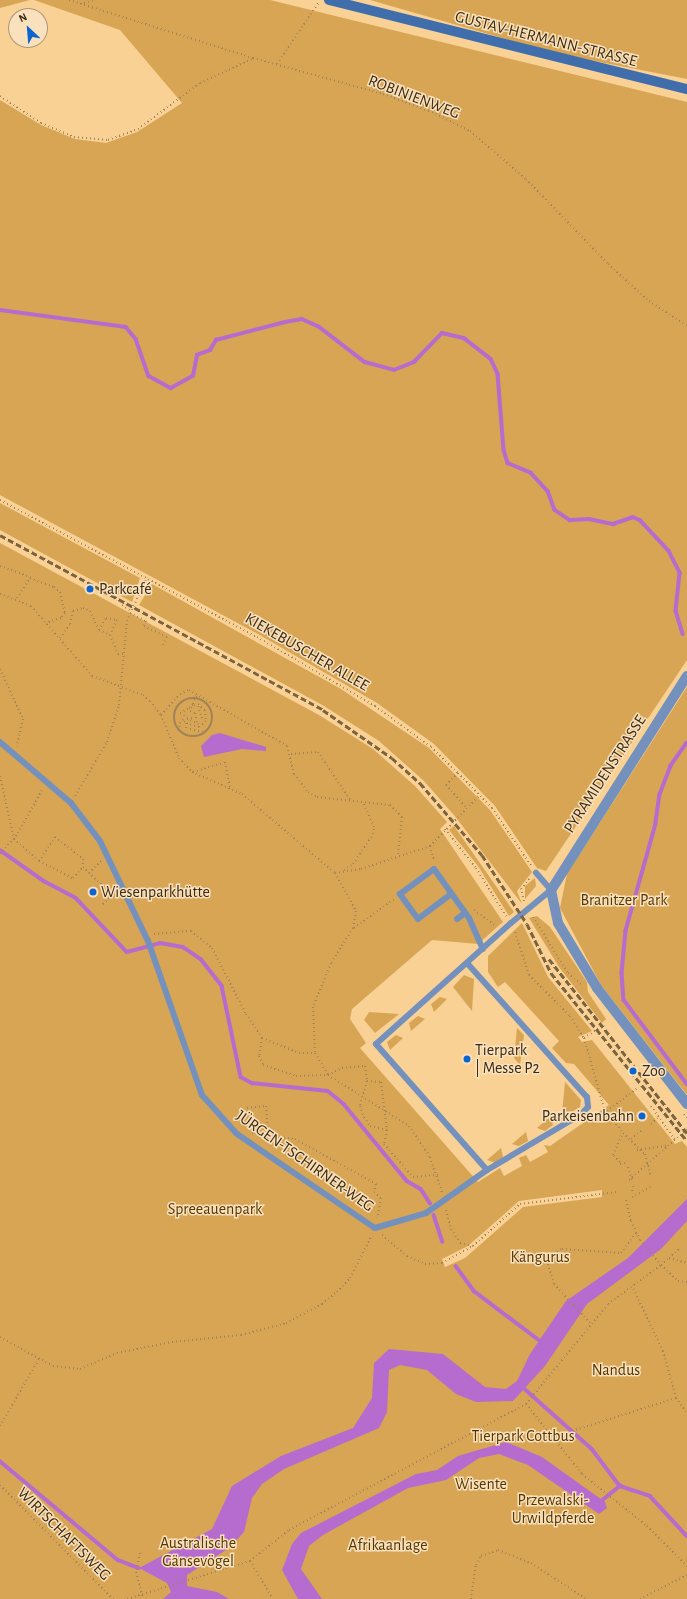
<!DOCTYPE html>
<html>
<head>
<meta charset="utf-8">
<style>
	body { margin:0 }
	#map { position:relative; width:687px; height:1599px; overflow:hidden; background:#f9d195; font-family:"Alegreya Sans",sans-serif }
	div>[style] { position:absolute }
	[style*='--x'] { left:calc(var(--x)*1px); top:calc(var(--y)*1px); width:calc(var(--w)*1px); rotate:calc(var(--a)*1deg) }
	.green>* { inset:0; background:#d7a554 }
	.water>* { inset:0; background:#b66bcf }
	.stream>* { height:3.5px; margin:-1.75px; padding:0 1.75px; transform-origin:1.75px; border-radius:1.75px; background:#b66bcf }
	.path>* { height:2px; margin-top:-1px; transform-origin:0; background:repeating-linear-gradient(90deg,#a08358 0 1px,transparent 0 4px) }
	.path>.ring { margin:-1px; padding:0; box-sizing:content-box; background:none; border:2px solid #a08358; border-radius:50% }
	.service>* { height:6px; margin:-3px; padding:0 3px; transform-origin:3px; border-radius:3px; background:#7391bc }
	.tertiary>* { height:10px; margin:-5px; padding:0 5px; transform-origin:5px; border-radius:5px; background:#7391bc }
	.secondary>* { height:10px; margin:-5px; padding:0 5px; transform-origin:5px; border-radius:5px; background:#406dab }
	.rail>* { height:3px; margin-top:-1.5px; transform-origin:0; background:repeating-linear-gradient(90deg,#7a633e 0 6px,transparent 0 9px) }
	.dots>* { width:11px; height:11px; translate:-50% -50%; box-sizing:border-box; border:2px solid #fae1be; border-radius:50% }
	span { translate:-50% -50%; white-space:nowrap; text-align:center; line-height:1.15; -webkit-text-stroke:3px #fae1be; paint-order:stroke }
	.street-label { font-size:16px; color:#392a11 }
	.poi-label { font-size:16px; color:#392a11 }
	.left { translate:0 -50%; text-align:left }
	.right { translate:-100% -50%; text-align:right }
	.park-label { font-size:16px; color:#533700 }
	.north { position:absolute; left:8px; top:8px; width:40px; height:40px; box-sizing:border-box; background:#fae1be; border:1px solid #ad9879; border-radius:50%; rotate:334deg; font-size:11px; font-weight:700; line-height:16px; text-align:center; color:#392a11 }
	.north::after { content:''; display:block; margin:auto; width:14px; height:18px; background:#0d64ce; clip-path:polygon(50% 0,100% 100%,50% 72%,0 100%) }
</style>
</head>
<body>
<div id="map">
	<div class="green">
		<i style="clip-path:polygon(0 0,30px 0,0 8px)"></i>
		<i style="clip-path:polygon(34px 0,270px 0,687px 102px,687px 660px,546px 871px,537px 868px,495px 806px,434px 744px,377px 703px,258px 634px,0 495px,0 100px,41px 125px,75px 139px,106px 143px,137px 132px,182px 103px,120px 30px)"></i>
		<i style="clip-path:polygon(370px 0,687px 0,687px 79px,554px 53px)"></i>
		<i style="clip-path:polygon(0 503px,140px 578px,132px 602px,0 530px)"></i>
		<i style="clip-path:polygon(evenodd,0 543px,319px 715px,373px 749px,415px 786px,447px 822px,440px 829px,503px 922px,478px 944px,432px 940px,352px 1009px,350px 1019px,366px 1043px,360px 1048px,478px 1182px,500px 1168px,504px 1176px,522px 1166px,519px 1158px,526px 1155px,530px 1162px,548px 1152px,544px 1145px,550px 1146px,609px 1105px,574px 1064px,566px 1063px,552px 1048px,559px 1041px,505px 982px,498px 987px,488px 972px,488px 956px,522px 923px,548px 977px,592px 1031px,578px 1037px,582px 1042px,592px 1040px,675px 1144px,682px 1141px,687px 1147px,687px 1599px,0 1599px,0 543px,602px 1190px,602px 1197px,523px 1207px,465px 1258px,445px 1267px,442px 1259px,468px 1246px,519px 1201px,602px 1190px)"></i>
		<i style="clip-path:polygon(152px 584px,341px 689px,429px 748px,490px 810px,532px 872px,517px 891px,522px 904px,454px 815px,423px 780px,379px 741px,324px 706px,139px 605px)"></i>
		<i style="clip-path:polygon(687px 687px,687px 1095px,601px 985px,560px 908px,567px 874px)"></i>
		<i style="clip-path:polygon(454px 826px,514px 912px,509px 916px,478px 866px,449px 830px)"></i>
		<i style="clip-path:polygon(535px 878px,536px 886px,525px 899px,525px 886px)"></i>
		<i style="clip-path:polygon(537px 916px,550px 927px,587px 982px,588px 992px,606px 1019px,602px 1023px,559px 967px,529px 918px)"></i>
		<i style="clip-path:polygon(464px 975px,474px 979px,472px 1011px,453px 987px)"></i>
		<i style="clip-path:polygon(440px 997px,447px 999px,434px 1012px,431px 1004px)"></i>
		<i style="clip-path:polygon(369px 1012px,399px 1014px,375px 1033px,364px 1020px)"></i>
		<i style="clip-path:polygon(418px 1016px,425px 1019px,411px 1031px,409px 1023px)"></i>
		<i style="clip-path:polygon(517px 1028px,524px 1035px,520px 1065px,514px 1058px)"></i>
		<i style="clip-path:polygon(396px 1035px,403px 1038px,390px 1050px,387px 1042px)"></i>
		<i style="clip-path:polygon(565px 1082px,581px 1100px,580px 1107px,565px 1116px,562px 1113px)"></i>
		<i style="clip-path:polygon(551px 1116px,553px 1125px,545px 1131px,537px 1128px)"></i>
		<i style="clip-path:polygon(526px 1132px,528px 1141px,519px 1146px,512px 1144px)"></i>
		<i style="clip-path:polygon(501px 1148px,503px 1157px,495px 1163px,487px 1160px)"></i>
	</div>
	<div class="water">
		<i style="clip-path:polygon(220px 733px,266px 747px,266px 751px,242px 749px,204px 757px,201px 746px,212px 735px)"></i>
		<i style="clip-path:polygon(687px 1199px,687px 1221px,661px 1249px,587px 1304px,545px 1366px,513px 1401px,476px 1402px,456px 1394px,427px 1370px,400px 1365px,389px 1370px,387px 1412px,379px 1428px,284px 1469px,262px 1484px,252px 1498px,244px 1532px,229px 1548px,187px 1575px,187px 1586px,217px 1592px,229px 1599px,163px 1599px,171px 1592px,167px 1583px,139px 1568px,212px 1529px,232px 1486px,281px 1456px,353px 1428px,372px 1398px,374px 1363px,389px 1349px,443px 1354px,485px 1387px,506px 1389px,517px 1381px,530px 1354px,566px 1301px,628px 1258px)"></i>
		<i style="clip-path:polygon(506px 1442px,542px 1457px,605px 1502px,607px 1508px,599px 1514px,528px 1465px,499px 1454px,479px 1458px,446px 1480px,408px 1488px,323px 1535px,309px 1546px,301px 1569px,322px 1599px,298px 1599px,282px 1570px,292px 1544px,301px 1533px,416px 1474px,437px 1470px,458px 1456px)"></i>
	</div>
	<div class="stream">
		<i style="--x:0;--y:310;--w:127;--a:7.7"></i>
		<i style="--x:126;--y:327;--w:16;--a:50"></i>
		<i style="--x:136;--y:339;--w:39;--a:71"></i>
		<i style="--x:149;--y:376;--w:25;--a:29"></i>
		<i style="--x:171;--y:388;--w:25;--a:-29"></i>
		<i style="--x:193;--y:376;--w:21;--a:-79"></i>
		<i style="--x:197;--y:355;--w:14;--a:-21"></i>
		<i style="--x:210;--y:350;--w:12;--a:-59"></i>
		<i style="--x:216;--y:340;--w:71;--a:-14.6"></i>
		<i style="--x:285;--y:322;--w:17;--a:-10"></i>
		<i style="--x:302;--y:319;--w:17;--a:24"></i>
		<i style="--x:318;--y:326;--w:59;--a:37.5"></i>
		<i style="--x:365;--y:362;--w:30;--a:15"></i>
		<i style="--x:394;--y:370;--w:22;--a:-22"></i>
		<i style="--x:414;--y:362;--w:40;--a:-46"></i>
		<i style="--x:442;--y:333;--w:23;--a:13"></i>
		<i style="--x:464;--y:338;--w:34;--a:38"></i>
		<i style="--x:491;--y:359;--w:17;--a:65"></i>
		<i style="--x:498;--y:374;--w:76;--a:85.5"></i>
		<i style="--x:504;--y:450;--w:14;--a:73"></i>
		<i style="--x:508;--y:463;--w:25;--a:23"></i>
		<i style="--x:531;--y:473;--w:25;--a:47"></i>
		<i style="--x:548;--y:491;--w:20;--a:70"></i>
		<i style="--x:555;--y:510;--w:18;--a:34"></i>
		<i style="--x:570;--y:520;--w:19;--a:-3"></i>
		<i style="--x:589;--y:519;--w:25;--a:12"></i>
		<i style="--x:613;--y:524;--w:21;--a:-19"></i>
		<i style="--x:633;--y:517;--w:8;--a:23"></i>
		<i style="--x:640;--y:520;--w:42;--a:46.9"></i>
		<i style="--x:669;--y:551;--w:25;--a:63"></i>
		<i style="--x:680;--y:573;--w:38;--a:96"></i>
		<i style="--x:676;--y:611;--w:24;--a:73"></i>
		<i style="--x:687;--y:743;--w:28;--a:125"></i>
		<i style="--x:671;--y:766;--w:30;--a:111"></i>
		<i style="--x:660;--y:794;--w:30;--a:98"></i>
		<i style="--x:656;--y:824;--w:111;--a:105.7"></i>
		<i style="--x:626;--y:931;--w:42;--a:95.4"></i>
		<i style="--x:622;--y:973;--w:27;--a:86"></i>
		<i style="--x:624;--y:1000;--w:105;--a:53.1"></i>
		<i style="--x:0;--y:850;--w:54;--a:35.2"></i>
		<i style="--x:44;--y:881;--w:36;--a:28"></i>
		<i style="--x:76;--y:898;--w:74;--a:46.6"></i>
		<i style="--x:127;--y:952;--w:34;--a:-15"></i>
		<i style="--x:160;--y:943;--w:23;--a:10"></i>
		<i style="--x:183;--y:947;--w:22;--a:34"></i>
		<i style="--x:201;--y:959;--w:34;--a:52"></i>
		<i style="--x:222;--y:986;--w:93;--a:78.2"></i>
		<i style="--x:241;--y:1077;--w:13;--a:29"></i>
		<i style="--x:252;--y:1083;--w:76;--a:6"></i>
		<i style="--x:328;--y:1091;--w:21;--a:39"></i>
		<i style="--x:344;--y:1104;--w:99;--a:50.7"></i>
		<i style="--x:407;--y:1181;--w:16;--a:30"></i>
		<i style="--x:421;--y:1189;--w:17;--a:57"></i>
		<i style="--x:434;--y:1215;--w:28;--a:72"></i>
		<i style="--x:456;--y:1266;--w:31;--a:54"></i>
		<i style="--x:474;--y:1291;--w:81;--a:37"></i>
		<i style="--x:525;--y:1389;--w:90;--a:41.8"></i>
		<i style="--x:592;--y:1449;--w:46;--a:52.9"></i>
		<i style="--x:620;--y:1486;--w:32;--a:18"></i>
		<i style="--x:650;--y:1496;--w:54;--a:47.2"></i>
		<i style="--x:0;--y:1461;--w:154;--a:40"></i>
		<i style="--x:118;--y:1560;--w:22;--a:21"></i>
		<i style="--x:600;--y:1502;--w:26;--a:-39"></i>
	</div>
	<div class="path">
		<i style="--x:69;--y:0;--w:193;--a:17.5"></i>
		<i style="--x:253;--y:58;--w:135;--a:15.5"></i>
		<i style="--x:383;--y:94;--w:52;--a:20.2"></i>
		<i style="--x:432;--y:112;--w:42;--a:26.6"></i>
		<i style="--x:470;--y:131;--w:74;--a:40.6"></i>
		<i style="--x:526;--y:179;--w:118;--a:46"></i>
		<i style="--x:608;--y:264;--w:55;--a:42.1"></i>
		<i style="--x:649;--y:301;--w:45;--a:33.3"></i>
		<i style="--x:84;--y:3;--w:9;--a:-18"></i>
		<i style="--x:277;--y:64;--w:75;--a:-55.9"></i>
		<i style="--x:0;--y:96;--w:49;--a:33.4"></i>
		<i style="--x:41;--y:123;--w:36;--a:23"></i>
		<i style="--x:74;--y:137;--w:34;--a:5"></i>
		<i style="--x:108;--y:140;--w:32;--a:-20"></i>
		<i style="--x:138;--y:129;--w:77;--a:-36.6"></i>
		<i style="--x:200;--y:83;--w:57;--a:-24.8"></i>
		<i style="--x:0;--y:500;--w:291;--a:28.1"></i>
		<i style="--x:257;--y:637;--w:137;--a:30.3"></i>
		<i style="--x:375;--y:706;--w:69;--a:36.2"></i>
		<i style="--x:431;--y:747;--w:37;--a:44"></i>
		<i style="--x:458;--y:773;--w:49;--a:45.8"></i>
		<i style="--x:492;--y:808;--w:71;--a:55.9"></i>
		<i style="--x:0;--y:566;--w:32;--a:20"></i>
		<i style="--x:0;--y:594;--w:33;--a:21"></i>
		<i style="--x:31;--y:606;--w:93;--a:48.9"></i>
		<i style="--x:92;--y:676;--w:54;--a:20.4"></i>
		<i style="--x:143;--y:695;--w:9;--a:41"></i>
		<i style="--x:150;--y:701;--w:18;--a:52"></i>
		<i style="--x:161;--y:715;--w:47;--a:67.3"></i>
		<i style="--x:179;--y:758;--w:19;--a:47"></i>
		<i style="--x:192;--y:772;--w:55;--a:23.7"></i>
		<i style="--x:242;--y:794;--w:122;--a:40.3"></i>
		<i style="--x:335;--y:873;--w:43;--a:61.1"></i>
		<i style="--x:356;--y:911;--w:17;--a:100"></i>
		<i style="--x:353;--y:928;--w:41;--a:122.2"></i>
		<i style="--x:331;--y:963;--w:48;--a:112.2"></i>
		<i style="--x:313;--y:1007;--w:46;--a:87.5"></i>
		<i style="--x:315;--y:1053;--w:26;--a:59"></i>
		<i style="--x:328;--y:1075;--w:96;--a:32.2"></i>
		<i style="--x:409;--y:1126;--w:37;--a:56"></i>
		<i style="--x:430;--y:1157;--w:37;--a:71"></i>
		<i style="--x:17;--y:598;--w:24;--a:-57"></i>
		<i style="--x:30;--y:578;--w:26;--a:21"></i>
		<i style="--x:54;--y:587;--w:8;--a:40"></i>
		<i style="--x:60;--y:592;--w:22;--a:77"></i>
		<i style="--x:65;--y:613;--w:6;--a:129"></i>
		<i style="--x:61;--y:618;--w:16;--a:162"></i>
		<i style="--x:122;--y:605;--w:11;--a:34"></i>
		<i style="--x:130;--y:613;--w:18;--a:27"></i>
		<i style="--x:146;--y:621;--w:5;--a:112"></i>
		<i style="--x:144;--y:626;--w:25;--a:26"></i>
		<i style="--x:167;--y:637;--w:9;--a:117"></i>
		<i style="--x:99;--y:630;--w:14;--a:-60"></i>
		<i style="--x:106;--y:618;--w:11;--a:10"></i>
		<i style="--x:117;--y:620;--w:17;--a:115"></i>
		<i style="--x:60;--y:638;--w:17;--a:-54"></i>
		<i style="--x:70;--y:624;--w:13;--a:-77"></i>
		<i style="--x:73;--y:611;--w:10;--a:-17"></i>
		<i style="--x:83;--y:608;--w:8;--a:23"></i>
		<i style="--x:90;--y:611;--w:21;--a:65"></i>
		<i style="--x:99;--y:630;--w:12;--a:24"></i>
		<i style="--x:110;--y:635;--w:21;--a:67"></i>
		<i style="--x:118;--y:654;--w:7;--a:0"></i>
		<i style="--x:0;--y:669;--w:55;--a:65.3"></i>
		<i style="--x:23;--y:719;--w:28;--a:103"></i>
		<i class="ring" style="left:174px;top:698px;width:36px;height:36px"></i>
		<i style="--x:193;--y:704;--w:11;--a:-68"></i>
		<i style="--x:198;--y:706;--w:13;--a:72"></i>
		<i style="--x:189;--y:708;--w:6;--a:-39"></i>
		<i style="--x:190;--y:711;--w:5;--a:22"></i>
		<i style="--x:195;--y:713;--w:9;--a:77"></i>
		<i style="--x:180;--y:713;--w:20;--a:-27"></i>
		<i style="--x:198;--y:704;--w:9;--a:41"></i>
		<i style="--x:205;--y:710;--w:11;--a:85"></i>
		<i style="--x:206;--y:721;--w:9;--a:139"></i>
		<i style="--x:199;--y:727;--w:14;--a:-163"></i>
		<i style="--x:186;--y:723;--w:6;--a:90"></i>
		<i style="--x:161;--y:715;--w:28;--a:-48"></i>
		<i style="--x:180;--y:694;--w:10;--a:-24"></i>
		<i style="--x:189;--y:690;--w:113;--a:29.7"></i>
		<i style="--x:287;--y:746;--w:29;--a:76"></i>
		<i style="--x:294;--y:774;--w:23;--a:52"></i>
		<i style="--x:308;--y:792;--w:10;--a:29"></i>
		<i style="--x:317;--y:797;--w:73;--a:6.3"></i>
		<i style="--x:390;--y:805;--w:17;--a:45"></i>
		<i style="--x:402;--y:817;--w:37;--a:96"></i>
		<i style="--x:187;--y:718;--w:15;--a:28"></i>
		<i style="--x:180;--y:723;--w:12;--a:-59"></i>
		<i style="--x:190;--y:729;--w:13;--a:13"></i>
		<i style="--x:179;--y:731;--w:8;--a:-83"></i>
		<i style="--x:180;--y:723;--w:13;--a:-23"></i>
		<i style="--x:291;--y:754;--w:27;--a:-4"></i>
		<i style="--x:318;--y:752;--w:59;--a:56"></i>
		<i style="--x:193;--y:772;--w:34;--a:-17"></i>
		<i style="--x:225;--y:762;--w:26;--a:79"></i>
		<i style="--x:458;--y:773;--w:17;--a:135"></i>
		<i style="--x:446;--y:785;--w:31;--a:48"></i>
		<i style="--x:0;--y:776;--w:65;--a:77.5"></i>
		<i style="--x:14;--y:839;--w:33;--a:41"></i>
		<i style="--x:39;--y:861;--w:38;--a:27"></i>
		<i style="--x:73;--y:878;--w:15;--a:-48"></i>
		<i style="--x:83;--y:867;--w:40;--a:44"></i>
		<i style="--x:112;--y:895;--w:13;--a:135"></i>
		<i style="--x:75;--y:796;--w:63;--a:-59.3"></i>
		<i style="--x:107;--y:742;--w:39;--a:-72"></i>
		<i style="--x:119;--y:705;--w:84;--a:-84.6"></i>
		<i style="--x:127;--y:621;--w:48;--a:-65.6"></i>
		<i style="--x:445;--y:829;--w:50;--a:51.5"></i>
		<i style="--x:476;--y:868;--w:57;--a:58"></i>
		<i style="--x:430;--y:846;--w:15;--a:74"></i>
		<i style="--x:0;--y:854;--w:28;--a:-49"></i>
		<i style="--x:18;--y:833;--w:49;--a:-60.8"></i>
		<i style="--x:39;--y:861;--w:29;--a:-56"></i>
		<i style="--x:55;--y:837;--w:36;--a:38"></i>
		<i style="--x:83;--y:859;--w:8;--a:90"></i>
		<i style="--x:344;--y:870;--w:11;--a:-34"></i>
		<i style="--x:353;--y:864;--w:36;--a:-56"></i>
		<i style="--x:373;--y:834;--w:7;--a:-82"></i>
		<i style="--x:374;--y:827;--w:27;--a:-114"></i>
		<i style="--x:89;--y:873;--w:17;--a:-45"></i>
		<i style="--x:335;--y:873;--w:26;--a:-9"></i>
		<i style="--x:361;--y:869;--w:73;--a:-18.4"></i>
		<i style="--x:430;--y:846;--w:71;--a:-45.6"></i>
		<i style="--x:524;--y:901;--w:12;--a:-104"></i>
		<i style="--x:521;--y:889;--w:13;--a:-51"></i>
		<i style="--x:474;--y:910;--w:26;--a:36"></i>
		<i style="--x:533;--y:917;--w:66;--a:58"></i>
		<i style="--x:568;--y:973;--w:17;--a:40"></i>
		<i style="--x:354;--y:928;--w:49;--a:-35.9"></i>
		<i style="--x:515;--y:932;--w:45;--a:72"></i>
		<i style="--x:529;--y:975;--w:58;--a:45"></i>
		<i style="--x:570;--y:1016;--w:26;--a:58"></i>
		<i style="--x:584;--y:1038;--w:73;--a:74.1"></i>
		<i style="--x:604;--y:1108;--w:31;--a:53"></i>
		<i style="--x:623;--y:1133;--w:30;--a:44"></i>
		<i style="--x:645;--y:1154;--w:23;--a:75"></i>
		<i style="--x:154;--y:934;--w:37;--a:-5"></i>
		<i style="--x:191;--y:931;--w:27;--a:39"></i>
		<i style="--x:212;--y:948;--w:74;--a:62.7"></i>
		<i style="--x:246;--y:1014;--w:29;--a:56"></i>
		<i style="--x:262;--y:1038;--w:40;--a:22"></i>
		<i style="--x:299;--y:1053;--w:16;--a:0"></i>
		<i style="--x:262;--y:1038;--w:18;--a:99"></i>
		<i style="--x:259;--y:1056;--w:10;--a:66"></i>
		<i style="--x:263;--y:1065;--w:35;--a:18"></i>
		<i style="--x:296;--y:1076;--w:32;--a:-2"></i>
		<i style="--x:328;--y:1075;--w:16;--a:-27"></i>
		<i style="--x:342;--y:1068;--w:23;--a:-5"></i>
		<i style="--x:365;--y:1066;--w:15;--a:82"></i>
		<i style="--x:367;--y:1081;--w:14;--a:4"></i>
		<i style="--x:381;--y:1082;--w:48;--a:82.9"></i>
		<i style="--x:387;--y:1130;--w:14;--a:102"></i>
		<i style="--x:384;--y:1144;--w:44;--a:48.7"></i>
		<i style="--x:413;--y:1177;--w:25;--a:-5"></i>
		<i style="--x:584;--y:1038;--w:24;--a:-33"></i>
		<i style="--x:367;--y:1081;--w:26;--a:106"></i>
		<i style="--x:360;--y:1106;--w:12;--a:70"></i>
		<i style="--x:364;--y:1117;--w:11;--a:56"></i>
		<i style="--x:370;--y:1126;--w:17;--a:13"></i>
		<i style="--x:651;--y:1106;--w:42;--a:54.8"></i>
		<i style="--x:247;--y:1108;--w:19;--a:-6"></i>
		<i style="--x:266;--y:1106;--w:27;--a:86"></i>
		<i style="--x:607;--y:1111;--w:38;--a:-37"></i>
		<i style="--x:684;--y:1114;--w:5;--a:53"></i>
		<i style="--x:651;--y:1124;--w:9;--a:-41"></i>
		<i style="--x:252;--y:1133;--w:43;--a:7.9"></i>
		<i style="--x:295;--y:1139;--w:93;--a:29.1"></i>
		<i style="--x:376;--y:1184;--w:8;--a:104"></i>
		<i style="--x:374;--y:1192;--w:9;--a:41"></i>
		<i style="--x:381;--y:1198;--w:20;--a:101"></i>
		<i style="--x:631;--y:1139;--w:13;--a:-39"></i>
		<i style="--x:637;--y:1150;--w:30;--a:-8"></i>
		<i style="--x:620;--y:1162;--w:10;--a:-135"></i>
		<i style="--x:613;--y:1155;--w:24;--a:-66"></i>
		<i style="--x:620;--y:1164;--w:5;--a:-11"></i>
		<i style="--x:628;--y:1167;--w:13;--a:72"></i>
		<i style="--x:629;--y:1180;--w:77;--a:-41.3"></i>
		<i style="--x:632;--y:1191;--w:7;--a:-74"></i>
		<i style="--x:632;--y:1197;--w:21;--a:-29"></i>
		<i style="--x:626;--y:1200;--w:22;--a:77"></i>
		<i style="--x:631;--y:1221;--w:21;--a:65"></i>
		<i style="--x:640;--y:1240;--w:33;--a:50"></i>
		<i style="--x:661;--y:1265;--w:11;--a:-41"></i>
		<i style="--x:669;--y:1258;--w:19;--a:16"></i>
		<i style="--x:446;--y:1210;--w:20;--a:75"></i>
		<i style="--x:451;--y:1229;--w:17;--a:57"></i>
		<i style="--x:460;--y:1243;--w:13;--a:13"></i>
		<i style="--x:382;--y:1235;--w:33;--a:40"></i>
		<i style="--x:407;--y:1256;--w:20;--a:24"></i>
		<i style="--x:425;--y:1264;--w:17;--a:-3"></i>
		<i style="--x:442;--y:1263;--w:35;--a:-29"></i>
		<i style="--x:473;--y:1246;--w:63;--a:-41.8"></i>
		<i style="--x:520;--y:1204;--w:98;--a:-7.1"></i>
		<i style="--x:669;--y:1258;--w:15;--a:-42"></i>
		<i style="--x:590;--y:1323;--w:53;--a:-132.7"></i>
		<i style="--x:554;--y:1284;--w:24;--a:-107"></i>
		<i style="--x:547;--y:1261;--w:10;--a:-53"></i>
		<i style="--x:553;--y:1253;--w:10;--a:-24"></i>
		<i style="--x:562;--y:1249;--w:59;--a:3.9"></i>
		<i style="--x:621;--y:1253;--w:25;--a:-53"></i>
		<i style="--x:0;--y:1337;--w:60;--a:28.7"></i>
		<i style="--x:53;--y:1366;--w:27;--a:6"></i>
		<i style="--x:80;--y:1369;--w:40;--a:-23.4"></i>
		<i style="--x:117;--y:1353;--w:56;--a:-11.3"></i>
		<i style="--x:172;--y:1342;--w:69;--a:-5.8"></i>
		<i style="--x:241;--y:1335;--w:47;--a:-14.9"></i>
		<i style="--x:286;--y:1323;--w:41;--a:-27.8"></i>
		<i style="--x:322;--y:1304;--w:19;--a:-39"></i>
		<i style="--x:337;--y:1292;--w:19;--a:-47"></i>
		<i style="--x:350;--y:1278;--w:48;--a:-62.9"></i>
		<i style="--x:676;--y:1398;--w:19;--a:54"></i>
		<i style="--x:526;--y:1404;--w:90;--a:51.3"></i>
		<i style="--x:582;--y:1474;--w:83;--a:38.7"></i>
		<i style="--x:647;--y:1526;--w:57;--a:45"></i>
		<i style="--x:0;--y:1426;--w:78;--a:-59.8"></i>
		<i style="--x:553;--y:1437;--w:129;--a:-17.6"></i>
		<i style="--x:676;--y:1398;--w:49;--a:-105.5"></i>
		<i style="--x:663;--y:1351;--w:72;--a:-115.5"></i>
		<i style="--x:0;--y:1485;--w:161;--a:45.3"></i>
		<i style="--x:140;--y:1553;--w:19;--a:102"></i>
		<i style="--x:136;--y:1572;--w:28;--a:75"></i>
		<i style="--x:250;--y:1561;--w:44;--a:58.8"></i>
		<i style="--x:127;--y:1599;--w:129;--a:-17.2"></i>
		<i style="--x:250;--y:1561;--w:50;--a:-38.5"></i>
		<i style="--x:289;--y:1530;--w:268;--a:-28"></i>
		<i style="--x:526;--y:1404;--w:129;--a:-50.6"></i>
		<i style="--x:608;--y:1304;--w:66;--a:-36.3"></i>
		<i style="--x:661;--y:1265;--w:23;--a:43"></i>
		<i style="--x:678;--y:1281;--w:9;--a:6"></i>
		<i style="--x:471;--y:1599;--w:34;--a:-82"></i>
		<i style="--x:476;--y:1565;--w:10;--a:-61"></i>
		<i style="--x:481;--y:1556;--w:18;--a:-19"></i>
		<i style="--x:498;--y:1550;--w:35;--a:22"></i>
		<i style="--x:531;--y:1563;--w:66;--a:33.2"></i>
		<i style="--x:640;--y:1599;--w:53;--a:-27.1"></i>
	</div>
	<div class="service">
		<i style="--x:0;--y:742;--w:94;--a:40.7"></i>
		<i style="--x:71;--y:803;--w:48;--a:52.7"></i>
		<i style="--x:100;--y:841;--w:111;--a:64.4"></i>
		<i style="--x:148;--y:941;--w:163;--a:70.7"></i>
		<i style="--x:202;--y:1095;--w:52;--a:48.1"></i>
		<i style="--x:237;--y:1134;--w:167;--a:34.3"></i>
		<i style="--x:375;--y:1228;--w:53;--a:-16.4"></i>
		<i style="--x:426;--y:1213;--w:75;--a:-35.2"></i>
		<i style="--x:451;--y:894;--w:41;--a:142.9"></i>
		<i style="--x:418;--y:919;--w:31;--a:-126"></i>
		<i style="--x:400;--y:894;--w:42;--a:-36.3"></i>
		<i style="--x:434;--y:869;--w:60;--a:54.5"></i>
		<i style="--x:469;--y:918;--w:34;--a:66"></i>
		<i style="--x:457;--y:919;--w:10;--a:-37"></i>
		<i style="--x:467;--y:963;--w:180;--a:48.2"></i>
		<i style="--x:587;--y:1097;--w:10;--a:84"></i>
		<i style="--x:588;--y:1107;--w:11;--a:135"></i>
		<i style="--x:580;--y:1115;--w:108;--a:149.4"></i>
		<i style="--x:487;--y:1170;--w:168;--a:-131.4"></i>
		<i style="--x:376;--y:1044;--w:181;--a:-41.9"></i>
		<i style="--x:511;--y:923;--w:52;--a:-39.5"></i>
		<i style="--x:551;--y:890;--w:23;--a:-131"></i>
	</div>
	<div class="tertiary">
		<i style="--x:687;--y:676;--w:254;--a:122.4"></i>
		<i style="--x:551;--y:890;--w:34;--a:78"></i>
		<i style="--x:558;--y:923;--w:76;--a:59"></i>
		<i style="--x:597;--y:988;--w:147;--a:52.2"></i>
	</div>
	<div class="secondary">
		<i style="--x:329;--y:0;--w:369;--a:14"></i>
	</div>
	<div class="rail">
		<i style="--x:0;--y:535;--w:367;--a:28.4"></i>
		<i style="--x:323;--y:710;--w:84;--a:34.8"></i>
		<i style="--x:392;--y:758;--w:38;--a:42"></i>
		<i style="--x:420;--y:783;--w:95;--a:49.3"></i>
		<i style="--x:482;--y:855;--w:82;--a:56.9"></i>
		<i style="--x:527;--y:924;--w:55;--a:63.9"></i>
		<i style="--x:551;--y:973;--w:216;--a:51"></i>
		<i style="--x:549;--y:959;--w:222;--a:51.6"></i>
	</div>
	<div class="dots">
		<i style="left:90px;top:589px;background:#0d64ce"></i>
		<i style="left:93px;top:892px;background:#0d64ce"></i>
		<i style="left:467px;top:1059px;background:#0d64ce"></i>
		<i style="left:633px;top:1071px;background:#0d64ce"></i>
		<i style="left:642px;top:1116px;background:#0d64ce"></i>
	</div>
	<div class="street-label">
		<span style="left:546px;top:39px;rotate:14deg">GUSTAV-HERMANN-STRASSE</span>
		<span style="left:414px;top:97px;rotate:21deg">ROBINIENWEG</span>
		<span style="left:307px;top:652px;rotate:30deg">KIEKEBUSCHER ALLEE</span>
		<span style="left:605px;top:774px;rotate:-57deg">PYRAMIDENSTRASSE</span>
		<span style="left:305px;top:1161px;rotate:35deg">JÜRGEN-TSCHIRNER-WEG</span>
		<span style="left:64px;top:1534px;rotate:45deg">WIRTSCHAFTSWEG</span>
	</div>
	<div class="poi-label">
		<span class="left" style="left:99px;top:589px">Parkcafé</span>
		<span class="left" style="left:101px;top:892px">Wiesenparkhütte</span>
		<span class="left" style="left:475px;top:1059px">Tierpark<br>| Messe P2</span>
		<span class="left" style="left:642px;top:1071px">Zoo</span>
		<span class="right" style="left:634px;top:1116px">Parkeisenbahn</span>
	</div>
	<div class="park-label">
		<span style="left:624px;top:900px">Branitzer Park</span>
		<span style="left:215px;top:1209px">Spreeauenpark</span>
		<span style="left:540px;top:1257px">Kängurus</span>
		<span style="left:616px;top:1370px">Nandus</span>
		<span style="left:523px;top:1436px">Tierpark Cottbus</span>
		<span style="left:481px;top:1484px">Wisente</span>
		<span style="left:553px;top:1509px">Przewalski-<br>Urwildpferde</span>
		<span style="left:198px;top:1552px">Australische<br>Gänsevögel</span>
		<span style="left:388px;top:1545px">Afrikaanlage</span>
	</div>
	<div class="north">N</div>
</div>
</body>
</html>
